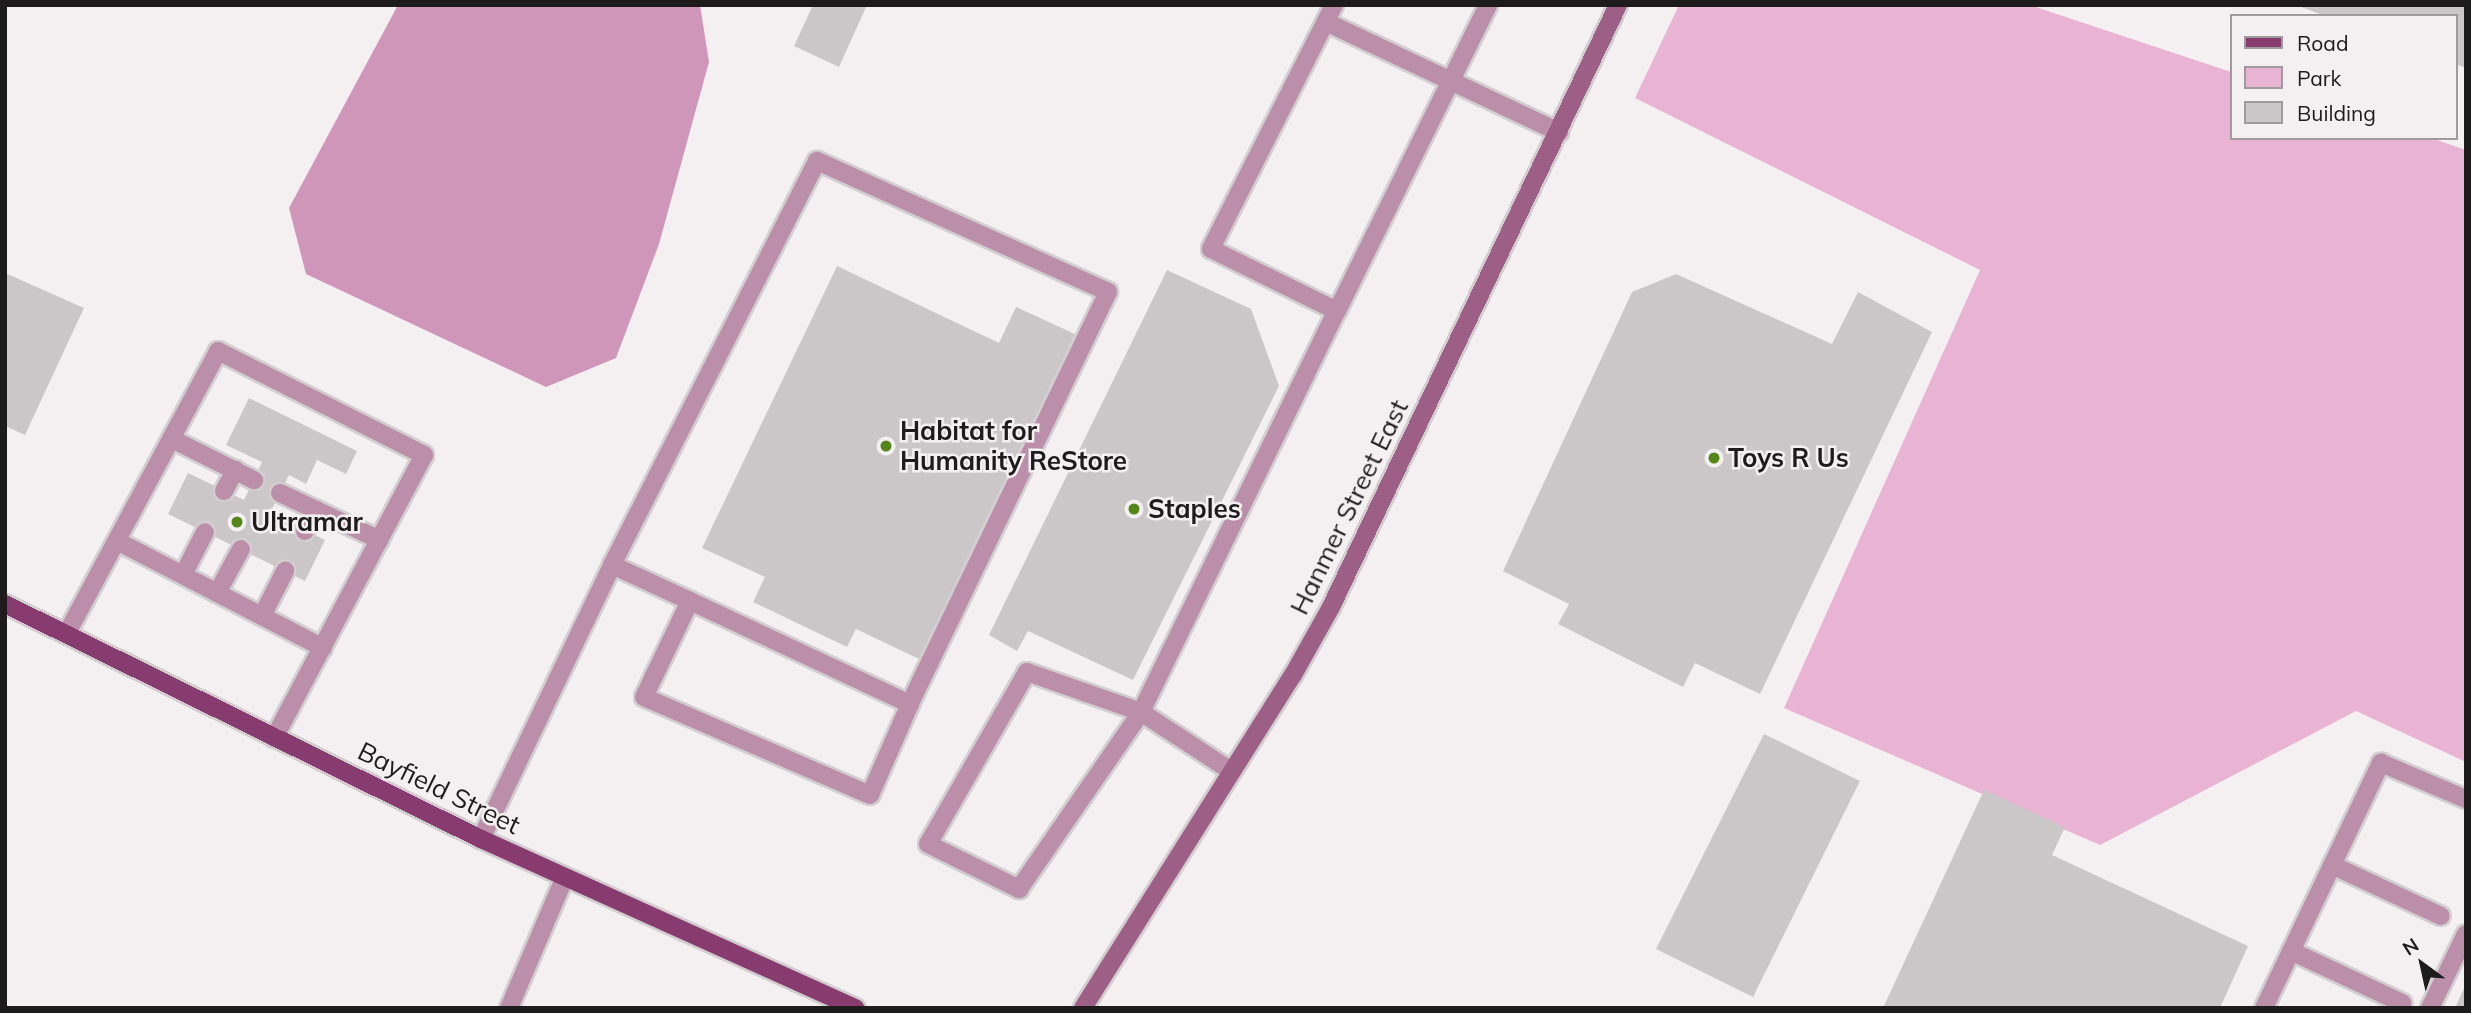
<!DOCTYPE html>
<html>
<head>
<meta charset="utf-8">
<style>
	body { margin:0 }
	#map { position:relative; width:2471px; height:1013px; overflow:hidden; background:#f4f0f2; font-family:Mulish,sans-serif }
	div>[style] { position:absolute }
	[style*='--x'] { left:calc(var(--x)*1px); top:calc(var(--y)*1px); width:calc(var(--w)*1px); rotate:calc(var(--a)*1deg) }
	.green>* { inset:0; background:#e9b4d4 }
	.forest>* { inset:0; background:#d096ba }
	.building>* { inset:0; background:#cbc7c9 }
	.roads { filter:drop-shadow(2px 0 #d2ced0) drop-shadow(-2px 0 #d2ced0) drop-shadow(0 2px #d2ced0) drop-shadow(0 -2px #d2ced0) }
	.lane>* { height:18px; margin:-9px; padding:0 9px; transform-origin:9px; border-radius:9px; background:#bb8faa }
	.secondary>* { height:18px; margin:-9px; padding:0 9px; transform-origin:9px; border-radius:9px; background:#9e5f87 }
	.primary>* { height:18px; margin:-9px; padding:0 9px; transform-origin:9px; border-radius:9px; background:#873b6e }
	.dots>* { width:19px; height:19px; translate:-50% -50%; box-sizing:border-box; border:4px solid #f4f0f2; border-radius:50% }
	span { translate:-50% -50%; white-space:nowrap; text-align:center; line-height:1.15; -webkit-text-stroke:5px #f4f0f2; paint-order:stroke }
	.poi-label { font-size:26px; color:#1d1b1c; font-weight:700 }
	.left { translate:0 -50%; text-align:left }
	.street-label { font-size:26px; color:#1d1b1c }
	.frame { position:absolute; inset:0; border:7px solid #1d1b1c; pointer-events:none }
	.legend { position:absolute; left:2230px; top:14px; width:228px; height:126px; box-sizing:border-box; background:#f4f0f2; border:2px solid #9e9b9c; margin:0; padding:9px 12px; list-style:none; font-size:21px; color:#1d1b1c }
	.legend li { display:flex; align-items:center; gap:14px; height:35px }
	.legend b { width:35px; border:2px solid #9e9b9c }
	.north { position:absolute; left:2387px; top:929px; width:70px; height:70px; -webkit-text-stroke:5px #f4f0f2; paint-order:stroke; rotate:327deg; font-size:19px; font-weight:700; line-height:28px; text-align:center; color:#1d1b1c }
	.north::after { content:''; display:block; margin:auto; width:24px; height:32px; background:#1d1b1c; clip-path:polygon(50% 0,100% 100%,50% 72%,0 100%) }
</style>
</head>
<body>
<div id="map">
	<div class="green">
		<i style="clip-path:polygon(1679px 5px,2030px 5px,2231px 72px,2231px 138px,2431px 138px,2466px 150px,2466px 762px,2356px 711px,2100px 845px,1784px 708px,1980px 270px,1635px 98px)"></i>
	</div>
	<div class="forest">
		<i style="clip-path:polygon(398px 5px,700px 5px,709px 62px,659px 244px,616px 358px,546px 387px,306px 274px,289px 208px)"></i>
	</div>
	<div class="building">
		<i style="clip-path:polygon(813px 5px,867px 5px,839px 67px,794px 46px)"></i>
		<i style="clip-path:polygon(2296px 5px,2466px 5px,2466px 68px,2455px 64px,2455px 16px,2325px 16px)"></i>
		<i style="clip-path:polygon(837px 266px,999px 343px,1016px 307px,1075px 334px,919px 659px,856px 629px,847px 647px,753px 602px,765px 577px,702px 548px)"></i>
		<i style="clip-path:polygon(1167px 270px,1251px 309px,1279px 386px,1133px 680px,1028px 631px,1017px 651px,989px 635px)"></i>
		<i style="clip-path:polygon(5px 273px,84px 308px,25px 435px,5px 426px)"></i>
		<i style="clip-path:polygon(1676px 274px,1832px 344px,1858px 292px,1932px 332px,1760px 694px,1695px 663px,1683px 687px,1558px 624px,1569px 604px,1503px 571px,1632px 292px)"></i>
		<i style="clip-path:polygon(249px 398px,357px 451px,346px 474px,317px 460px,306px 484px,289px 475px,270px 513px,325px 540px,305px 581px,168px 514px,188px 473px,244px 500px,262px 462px,226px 445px)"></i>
		<i style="clip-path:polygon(1764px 734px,1860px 781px,1753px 997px,1656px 949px)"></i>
		<i style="clip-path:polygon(1984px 790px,2065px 827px,2052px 855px,2248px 946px,2220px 1008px,1883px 1008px)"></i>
		<i style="clip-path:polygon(2466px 984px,2466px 1008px,2455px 1008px)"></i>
	</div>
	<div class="roads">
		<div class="lane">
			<i style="--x:1334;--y:5;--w:273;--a:116.8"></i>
			<i style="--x:1211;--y:249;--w:140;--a:26.2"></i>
			<i style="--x:1337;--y:311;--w:341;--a:-63.7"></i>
			<i style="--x:1326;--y:22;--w:258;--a:25.3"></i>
			<i style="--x:172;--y:439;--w:92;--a:26.6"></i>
			<i style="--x:224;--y:491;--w:24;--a:-62"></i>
			<i style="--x:280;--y:493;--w:110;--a:25.2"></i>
			<i style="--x:305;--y:531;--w:24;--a:-62"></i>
			<i style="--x:117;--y:541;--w:232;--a:27.4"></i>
			<i style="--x:183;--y:575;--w:48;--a:-62.9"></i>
			<i style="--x:217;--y:593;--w:50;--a:-61.4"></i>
			<i style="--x:690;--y:601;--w:243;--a:25.1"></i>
			<i style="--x:262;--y:616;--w:51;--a:-62.9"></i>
			<i style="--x:67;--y:633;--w:320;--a:-61.8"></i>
			<i style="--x:218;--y:351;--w:231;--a:26.8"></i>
			<i style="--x:424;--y:455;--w:320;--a:117.9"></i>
			<i style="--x:1231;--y:771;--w:108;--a:-146.8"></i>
			<i style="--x:1141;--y:712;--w:121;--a:-160.7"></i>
			<i style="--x:1027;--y:672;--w:198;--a:119.9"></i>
			<i style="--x:928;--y:844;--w:102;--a:26.3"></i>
			<i style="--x:1019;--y:889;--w:215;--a:-55.4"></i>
			<i style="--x:1141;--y:712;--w:446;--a:-64"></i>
			<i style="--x:481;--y:839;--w:304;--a:-64.4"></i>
			<i style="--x:612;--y:565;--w:453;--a:-63.1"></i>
			<i style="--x:817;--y:161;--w:319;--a:24.2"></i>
			<i style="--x:1108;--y:292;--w:457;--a:115.7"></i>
			<i style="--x:910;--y:704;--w:99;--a:113.7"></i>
			<i style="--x:870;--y:795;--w:246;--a:-156.6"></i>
			<i style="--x:644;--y:697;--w:106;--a:-64.4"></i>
			<i style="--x:690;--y:601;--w:86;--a:-155.2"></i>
			<i style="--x:2332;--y:865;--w:120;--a:25.1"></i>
			<i style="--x:2291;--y:951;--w:123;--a:25.1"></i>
			<i style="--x:509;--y:1008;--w:142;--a:-66.9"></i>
			<i style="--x:2264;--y:1008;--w:272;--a:-64.5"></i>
			<i style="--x:2381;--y:763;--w:92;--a:23"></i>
			<i style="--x:2430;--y:1008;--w:82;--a:-64.1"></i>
		</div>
		<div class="secondary">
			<i style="--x:1083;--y:1008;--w:394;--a:-57.8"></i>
			<i style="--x:1293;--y:675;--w:78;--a:-60.8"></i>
			<i style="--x:1331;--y:607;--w:667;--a:-64.51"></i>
		</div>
		<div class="primary">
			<i style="--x:5;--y:604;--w:531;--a:26.28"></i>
			<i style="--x:481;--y:839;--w:411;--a:24.3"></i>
		</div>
	</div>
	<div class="dots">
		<i style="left:886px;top:446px;background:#54861a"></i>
		<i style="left:1714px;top:458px;background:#54861a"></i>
		<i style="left:1134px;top:509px;background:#54861a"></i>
		<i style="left:237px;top:522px;background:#54861a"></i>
	</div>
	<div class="poi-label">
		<span class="left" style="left:900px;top:446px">Habitat for<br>Humanity ReStore</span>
		<span class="left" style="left:1728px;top:458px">Toys R Us</span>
		<span class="left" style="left:1148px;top:509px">Staples</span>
		<span class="left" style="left:251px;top:522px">Ultramar</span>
	</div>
	<div class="street-label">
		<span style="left:1349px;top:507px;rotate:-64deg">Hanmer Street East</span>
		<span style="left:439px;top:788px;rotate:26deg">Bayfield Street</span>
	</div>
	<div class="frame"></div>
	<ul class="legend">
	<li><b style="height:9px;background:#873b6e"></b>Road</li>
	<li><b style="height:19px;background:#e9b4d4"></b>Park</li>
	<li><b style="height:19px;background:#cbc7c9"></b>Building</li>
	</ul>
	<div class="north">N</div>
</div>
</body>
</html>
